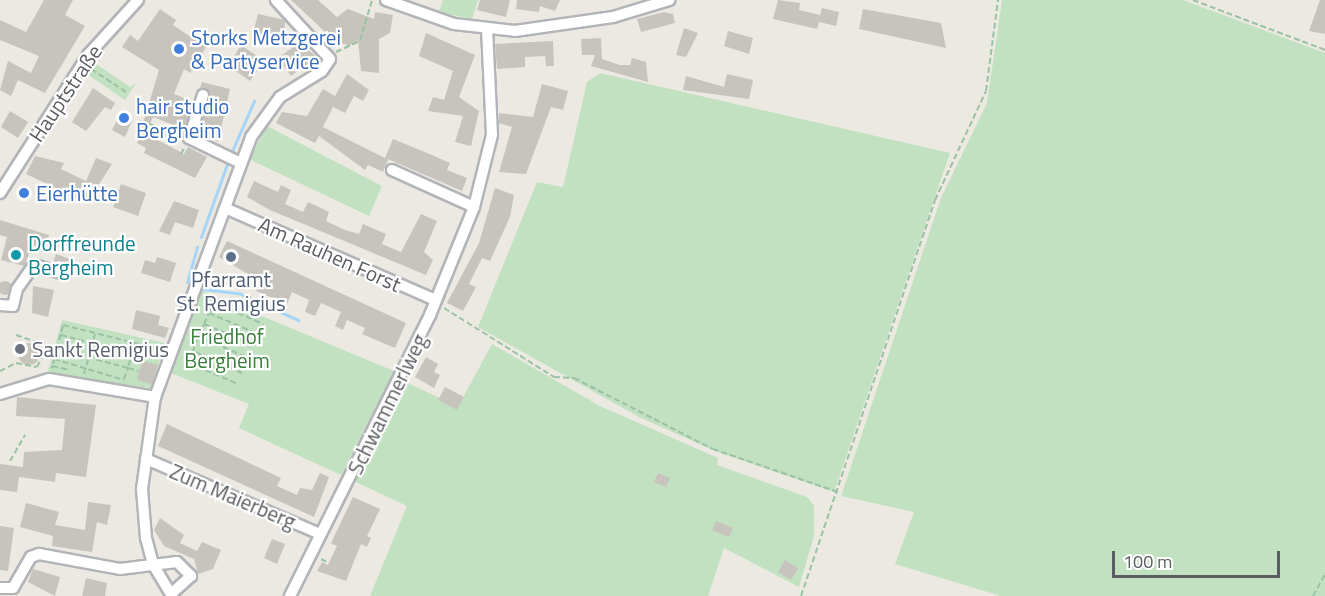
<!DOCTYPE html>
<html>
<head>
<meta charset="utf-8">
<style>
	body { margin:0 }
	#map { position:relative; width:1325px; height:596px; overflow:hidden; background:#ebe9e1; font-family:"Titillium Web",sans-serif }
	div>[style] { position:absolute }
	[style*='--x'] { left:calc(var(--x)*1px); top:calc(var(--y)*1px); width:calc(var(--w)*1px); rotate:calc(var(--a)*1deg) }
	.green>* { inset:0; background:#c1e1c0 }
	.stream>* { height:3px; margin:-1.5px; padding:0 1.5px; transform-origin:1.5px; border-radius:1.5px; background:#a6d6f7 }
	.building>* { inset:0; background:#c7c4be }
	.round { border-radius:50% }
	.path>* { height:2px; margin-top:-1px; transform-origin:0; background:repeating-linear-gradient(90deg,#9ac2a4 0 6px,transparent 0 9px) }
	.roads { filter:drop-shadow(2px 0 #b2b4b8) drop-shadow(-2px 0 #b2b4b8) drop-shadow(0 2px #b2b4b8) drop-shadow(0 -2px #b2b4b8) }
	.minor>* { height:10px; margin:-5px; padding:0 5px; transform-origin:5px; border-radius:5px; background:#fff }
	.dots>* { width:16px; height:16px; translate:-50% -50%; box-sizing:border-box; border:3px solid #fff; border-radius:50% }
	span { translate:-50% -50%; white-space:nowrap; text-align:center; line-height:1.15; -webkit-text-stroke:4.5px #fff; paint-order:stroke }
	.shop-label { font-size:21px; color:#366cbe }
	.left { translate:0 -50%; text-align:left }
	.street-label { font-size:21px; color:#5a5d61 }
	.culture-label { font-size:21px; color:#0d838f }
	.service-label { font-size:21px; color:#4e5e75 }
	.park-label { font-size:21px; color:#3b7f3c }
	.worship-label { font-size:21px; color:#5b616d }
	.scale { position:absolute; left:1112px; top:551px; width:168px; height:27px; box-sizing:border-box; border:3px solid #5a5d61; border-top:0; padding-left:8px; font-size:18px; line-height:21px; white-space:nowrap; color:#5a5d61; -webkit-text-stroke:4px #fff; paint-order:stroke }
</style>
</head>
<body>
<div id="map">
	<div class="green">
		<i style="clip-path:polygon(443px 0,478px 0,472px 19px,439px 12px)"></i>
		<i style="clip-path:polygon(1002px 0,1183px 0,1325px 53px,1325px 596px,1001px 596px,895px 564px,914px 512px,841px 496px,941px 198px,987px 103px)"></i>
		<i style="clip-path:polygon(98px 58px,96px 64px,130px 87px,136px 83px,125px 100px,87px 74px)"></i>
		<i style="clip-path:polygon(600px 73px,950px 153px,834px 492px,715px 451px,639px 417px,478px 327px,537px 182px,563px 187px,587px 82px)"></i>
		<i style="clip-path:polygon(267px 126px,382px 186px,369px 216px,249px 159px)"></i>
		<i style="clip-path:polygon(202px 291px,394px 371px,341px 475px,239px 428px,249px 404px,171px 373px)"></i>
		<i style="clip-path:polygon(62px 320px,165px 343px,151px 388px,47px 375px)"></i>
		<i style="clip-path:polygon(492px 344px,600px 406px,718px 458px,717px 465px,807px 497px,814px 506px,814px 536px,799px 587px,724px 548px,708px 596px,370px 596px,407px 506px,354px 481px,406px 382px,458px 407px)"></i>
	</div>
	<div class="stream">
		<i style="--x:232;--y:151;--w:55;--a:-66.3"></i>
		<i style="--x:201;--y:237;--w:81;--a:-70.4"></i>
		<i style="--x:187;--y:282;--w:37;--a:-74"></i>
		<i style="--x:203;--y:289;--w:38;--a:7"></i>
		<i style="--x:241;--y:294;--w:63;--a:24.5"></i>
	</div>
	<div class="building">
		<i style="clip-path:polygon(44px 0,73px 0,65px 15px,85px 26px,45px 93px,18px 80px,11px 96px,0 90px,8px 61px,31px 73px,39px 56px,0 40px,0 20px,26px 32px)"></i>
		<i style="clip-path:polygon(291px 0,318px 0,337px 17px,348px 9px,374px 19px,375px 12px,393px 15px,390px 33px,379px 39px,379px 73px,361px 71px,358px 40px,349px 46px,321px 35px,324px 31px)"></i>
		<i style="clip-path:polygon(480px 0,510px 0,506px 17px,477px 10px)"></i>
		<i style="clip-path:polygon(517px 0,560px 0,555px 11px,540px 6px,539px 12px,516px 9px)"></i>
		<i style="clip-path:polygon(778px 0,800px 3px,799px 10px,820px 15px,819px 20px,822px 8px,839px 12px,836px 26px,819px 22px,817px 29px,773px 19px)"></i>
		<i style="clip-path:polygon(1320px 0,1325px 0,1325px 34px,1309px 31px)"></i>
		<i style="clip-path:polygon(160px 9px,176px 20px,173px 25px,206px 47px,190px 73px,184px 69px,174px 94px,193px 101px,184px 129px,153px 117px,149px 126px,160px 132px,158px 140px,184px 154px,188px 147px,207px 157px,195px 178px,144px 153px,146px 148px,137px 143px,159px 70px,122px 47px,130px 35px,138px 41px)"></i>
		<i style="clip-path:polygon(863px 9px,941px 23px,946px 48px,859px 29px)"></i>
		<i style="clip-path:polygon(664px 12px,673px 14px,675px 23px,641px 32px,637px 19px)"></i>
		<i style="clip-path:polygon(258px 14px,285px 20px,284px 44px,253px 33px)"></i>
		<i style="clip-path:polygon(684px 28px,698px 33px,686px 57px,676px 55px)"></i>
		<i style="clip-path:polygon(728px 31px,753px 38px,749px 54px,724px 46px)"></i>
		<i style="clip-path:polygon(426px 33px,475px 55px,459px 97px,479px 111px,471px 146px,455px 142px,463px 116px,428px 111px,433px 97px,444px 100px,453px 71px,419px 56px)"></i>
		<i style="clip-path:polygon(601px 38px,602px 59px,620px 65px,630px 65px,632px 58px,646px 62px,648px 82px,591px 66px,595px 55px,582px 55px,581px 39px)"></i>
		<i style="clip-path:polygon(553px 41px,554px 66px,546px 66px,545px 56px,525px 57px,525px 67px,497px 69px,495px 44px)"></i>
		<i style="clip-path:polygon(299px 43px,317px 57px,291px 76px,278px 58px)"></i>
		<i style="clip-path:polygon(241px 45px,264px 61px,250px 81px,228px 66px)"></i>
		<i style="clip-path:polygon(347px 74px,369px 90px,363px 101px,354px 96px,345px 113px,333px 107px,323px 127px,385px 158px,393px 139px,432px 155px,450px 163px,447px 170px,467px 178px,462px 191px,388px 159px,383px 172px,368px 165px,365px 170px,319px 136px,315px 143px,276px 123px,282px 112px,307px 116px,323px 89px,335px 96px)"></i>
		<i style="clip-path:polygon(727px 74px,753px 80px,749px 99px,683px 90px,686px 76px,724px 87px)"></i>
		<i style="clip-path:polygon(202px 82px,230px 89px,218px 142px,199px 132px,210px 97px,208px 90px,200px 88px)"></i>
		<i style="clip-path:polygon(542px 84px,568px 91px,563px 110px,551px 107px,526px 174px,499px 172px,512px 127px,499px 123px,499px 113px,533px 117px)"></i>
		<i style="clip-path:polygon(93px 88px,115px 103px,111px 110px,105px 107px,86px 131px,72px 122px)"></i>
		<i style="clip-path:polygon(10px 111px,28px 122px,18px 138px,1px 127px)"></i>
		<i style="clip-path:polygon(120px 115px,132px 121px,125px 137px,112px 130px)"></i>
		<i style="clip-path:polygon(35px 156px,64px 163px,61px 169px,86px 181px,96px 158px,112px 164px,87px 203px,26px 174px)"></i>
		<i style="clip-path:polygon(254px 181px,278px 192px,281px 185px,291px 190px,285px 204px,303px 212px,308px 202px,319px 207px,329px 212px,326px 221px,345px 230px,359px 234px,363px 224px,386px 234px,382px 244px,401px 252px,421px 214px,437px 221px,424px 252px,433px 260px,426px 275px,270px 210px,247px 197px)"></i>
		<i style="clip-path:polygon(121px 184px,146px 193px,138px 216px,113px 207px)"></i>
		<i style="clip-path:polygon(495px 188px,514px 195px,510px 217px,490px 261px,482px 258px,469px 284px,476px 287px,463px 311px,447px 303px,479px 243px)"></i>
		<i style="clip-path:polygon(174px 201px,199px 210px,193px 228px,175px 222px,170px 235px,159px 231px)"></i>
		<i style="clip-path:polygon(0 220px,49px 235px,45px 249px,33px 245px,24px 266px,1px 260px,7px 237px,0 235px)"></i>
		<i style="clip-path:polygon(227px 241px,406px 323px,395px 348px,362px 334px,365px 328px,347px 320px,343px 330px,335px 326px,341px 312px,321px 303px,315px 316px,305px 312px,309px 300px,292px 292px,287px 304px,256px 291px,260px 281px,219px 257px)"></i>
		<i style="clip-path:polygon(56px 254px,70px 259px,67px 267px,53px 263px)"></i>
		<i style="clip-path:polygon(157px 257px,176px 263px,170px 282px,141px 273px,145px 260px,155px 263px)"></i>
		<i class="round" style="left:-2px;top:281px;width:14px;height:14px"></i>
		<i style="clip-path:polygon(33px 286px,54px 290px,48px 317px,32px 313px)"></i>
		<i style="clip-path:polygon(136px 310px,160px 316px,158px 325px,169px 328px,165px 338px,132px 329px)"></i>
		<i class="round" style="left:18px;top:343px;width:22px;height:22px"></i>
		<i style="clip-path:polygon(426px 357px,438px 364px,434px 372px,440px 375px,434px 388px,415px 377px)"></i>
		<i style="clip-path:polygon(142px 361px,158px 365px,152px 384px,137px 380px)"></i>
		<i style="clip-path:polygon(445px 387px,464px 397px,457px 410px,438px 400px)"></i>
		<i style="clip-path:polygon(17px 397px,96px 405px,86px 477px,56px 473px,55px 482px,19px 477px,17px 492px,0 490px,0 464px,23px 467px,24px 452px,62px 450px,65px 419px,16px 416px)"></i>
		<i style="clip-path:polygon(167px 424px,281px 478px,277px 486px,297px 495px,300px 488px,312px 490px,320px 473px,329px 477px,314px 517px,158px 446px)"></i>
		<i style="clip-path:polygon(658px 473px,670px 478px,666px 487px,654px 482px)"></i>
		<i style="clip-path:polygon(353px 497px,380px 509px,367px 536px,371px 538px,367px 547px,361px 544px,346px 581px,317px 571px,322px 562px,328px 565px,337px 546px,331px 543px)"></i>
		<i style="clip-path:polygon(88px 502px,111px 505px,107px 525px,97px 522px,92px 552px,52px 546px,53px 536px,20px 527px,26px 503px,59px 512px,55px 525px,85px 530px)"></i>
		<i style="clip-path:polygon(160px 518px,184px 535px,180px 543px,197px 551px,202px 542px,221px 550px,213px 569px,198px 574px,194px 559px,164px 546px,154px 530px)"></i>
		<i style="clip-path:polygon(716px 521px,733px 528px,729px 537px,712px 530px)"></i>
		<i style="clip-path:polygon(0 526px,14px 528px,8px 571px,0 570px)"></i>
		<i style="clip-path:polygon(272px 539px,285px 544px,277px 564px,264px 558px)"></i>
		<i style="clip-path:polygon(785px 560px,798px 568px,791px 580px,778px 572px)"></i>
		<i style="clip-path:polygon(33px 569px,60px 577px,55px 596px,28px 582px)"></i>
		<i style="clip-path:polygon(86px 578px,107px 583px,105px 596px,82px 596px)"></i>
	</div>
	<div class="path">
		<i style="--x:1193;--y:0;--w:141;--a:20.7"></i>
		<i style="--x:336;--y:52;--w:26;--a:-25"></i>
		<i style="--x:360;--y:41;--w:43;--a:-73.7"></i>
		<i style="--x:91;--y:69;--w:45;--a:33.3"></i>
		<i style="--x:140;--y:121;--w:40;--a:18"></i>
		<i style="--x:181;--y:154;--w:9;--a:-63"></i>
		<i style="--x:444;--y:308;--w:130;--a:32.1"></i>
		<i style="--x:554;--y:377;--w:20;--a:3"></i>
		<i style="--x:574;--y:378;--w:156;--a:27.1"></i>
		<i style="--x:713;--y:449;--w:132;--a:19"></i>
		<i style="--x:209;--y:313;--w:12;--a:-70"></i>
		<i style="--x:213;--y:302;--w:55;--a:23.7"></i>
		<i style="--x:204;--y:324;--w:12;--a:-66"></i>
		<i style="--x:209;--y:313;--w:53;--a:23.2"></i>
		<i style="--x:190;--y:333;--w:74;--a:23.1"></i>
		<i style="--x:16;--y:335;--w:43;--a:18.9"></i>
		<i style="--x:57;--y:349;--w:25;--a:-76"></i>
		<i style="--x:63;--y:325;--w:74;--a:14"></i>
		<i style="--x:135;--y:343;--w:26;--a:106"></i>
		<i style="--x:128;--y:368;--w:73;--a:-165"></i>
		<i style="--x:57;--y:349;--w:20;--a:105"></i>
		<i style="--x:61;--y:335;--w:73;--a:15"></i>
		<i style="--x:135;--y:343;--w:27;--a:13"></i>
		<i style="--x:193;--y:351;--w:13;--a:108"></i>
		<i style="--x:189;--y:363;--w:53;--a:23.2"></i>
		<i style="--x:54;--y:359;--w:73;--a:16.7"></i>
		<i style="--x:52;--y:366;--w:18;--a:13"></i>
		<i style="--x:0;--y:371;--w:18;--a:-27"></i>
		<i style="--x:16;--y:363;--w:21;--a:11"></i>
		<i style="--x:37;--y:367;--w:24;--a:-62"></i>
		<i style="--x:242;--y:373;--w:54;--a:-155.8"></i>
		<i style="--x:193;--y:351;--w:16;--a:-72"></i>
		<i style="--x:198;--y:336;--w:13;--a:-63"></i>
		<i style="--x:204;--y:324;--w:53;--a:23.2"></i>
		<i style="--x:84;--y:374;--w:41;--a:-74.6"></i>
		<i style="--x:124;--y:379;--w:12;--a:-70"></i>
		<i style="--x:128;--y:368;--w:11;--a:15"></i>
		<i style="--x:10;--y:461;--w:30;--a:-60"></i>
		<i style="--x:321;--y:559;--w:9;--a:27"></i>
		<i style="--x:801;--y:596;--w:418;--a:-71.3"></i>
		<i style="--x:935;--y:200;--w:120;--a:-64.9"></i>
		<i style="--x:986;--y:91;--w:92;--a:-82.5"></i>
		<i style="--x:1313;--y:596;--w:25;--a:-61"></i>
	</div>
	<div class="roads">
		<div class="minor">
			<i style="--x:386;--y:0;--w:72;--a:19.4"></i>
			<i style="--x:454;--y:24;--w:61;--a:6.5"></i>
			<i style="--x:515;--y:31;--w:99;--a:-8.1"></i>
			<i style="--x:613;--y:17;--w:59;--a:-16.9"></i>
			<i style="--x:203;--y:95;--w:45;--a:108"></i>
			<i style="--x:189;--y:138;--w:58;--a:25.7"></i>
			<i style="--x:392;--y:170;--w:90;--a:24.3"></i>
			<i style="--x:0;--y:193;--w:165;--a:-57.4"></i>
			<i style="--x:89;--y:54;--w:73;--a:-47.8"></i>
			<i style="--x:225;--y:208;--w:230;--a:23.6"></i>
			<i style="--x:0;--y:305;--w:13;--a:4"></i>
			<i style="--x:13;--y:306;--w:17;--a:-77"></i>
			<i style="--x:17;--y:289;--w:29;--a:-55"></i>
			<i style="--x:34;--y:265;--w:32;--a:16"></i>
			<i style="--x:0;--y:394;--w:51;--a:-17"></i>
			<i style="--x:49;--y:379;--w:108;--a:9.6"></i>
			<i style="--x:146;--y:459;--w:189;--a:23.3"></i>
			<i style="--x:0;--y:588;--w:13;--a:0"></i>
			<i style="--x:13;--y:588;--w:36;--a:-60"></i>
			<i style="--x:31;--y:557;--w:9;--a:-21"></i>
			<i style="--x:39;--y:554;--w:82;--a:10.5"></i>
			<i style="--x:120;--y:569;--w:57;--a:-7"></i>
			<i style="--x:177;--y:562;--w:20;--a:45"></i>
			<i style="--x:191;--y:576;--w:27;--a:138"></i>
			<i style="--x:172;--y:596;--w:37;--a:-121"></i>
			<i style="--x:153;--y:564;--w:27;--a:-105"></i>
			<i style="--x:146;--y:538;--w:49;--a:-94.7"></i>
			<i style="--x:142;--y:489;--w:93;--a:-82"></i>
			<i style="--x:155;--y:397;--w:277;--a:-69.7"></i>
			<i style="--x:251;--y:137;--w:49;--a:-54.1"></i>
			<i style="--x:280;--y:97;--w:49;--a:-31.8"></i>
			<i style="--x:322;--y:71;--w:14;--a:-56"></i>
			<i style="--x:330;--y:59;--w:80;--a:-132.5"></i>
			<i style="--x:290;--y:596;--w:314;--a:-63.5"></i>
			<i style="--x:430;--y:315;--w:117;--a:-67.8"></i>
			<i style="--x:474;--y:207;--w:74;--a:-76"></i>
			<i style="--x:492;--y:135;--w:105;--a:-92.7"></i>
		</div>
	</div>
	<div class="dots">
		<i style="left:179px;top:49px;background:#3f7fe0"></i>
		<i style="left:124px;top:118px;background:#3f7fe0"></i>
		<i style="left:24px;top:193px;background:#3f7fe0"></i>
		<i style="left:16px;top:255px;background:#0f9aa8"></i>
		<i style="left:231px;top:257px;background:#5c6f8a"></i>
		<i style="left:20px;top:349px;background:#6b7280"></i>
	</div>
	<div class="shop-label">
		<span class="left" style="left:191px;top:49px">Storks Metzgerei<br>&amp; Partyservice</span>
		<span class="left" style="left:136px;top:118px">hair studio<br>Bergheim</span>
		<span class="left" style="left:36px;top:193px">Eierhütte</span>
	</div>
	<div class="street-label">
		<span style="left:65px;top:93px;rotate:-56deg">Hauptstraße</span>
		<span style="left:330px;top:254px;rotate:24deg">Am Rauhen Forst</span>
		<span style="left:387px;top:404px;rotate:-64deg">Schwammerlweg</span>
		<span style="left:233px;top:496px;rotate:23deg">Zum Maierberg</span>
	</div>
	<div class="culture-label">
		<span class="left" style="left:28px;top:255px">Dorffreunde<br>Bergheim</span>
	</div>
	<div class="service-label">
		<span style="left:231px;top:291px">Pfarramt<br>St. Remigius</span>
	</div>
	<div class="park-label">
		<span style="left:227px;top:348px">Friedhof<br>Bergheim</span>
	</div>
	<div class="worship-label">
		<span class="left" style="left:32px;top:349px">Sankt Remigius</span>
	</div>
	<div class="scale">100 m</div>
</div>
</body>
</html>
